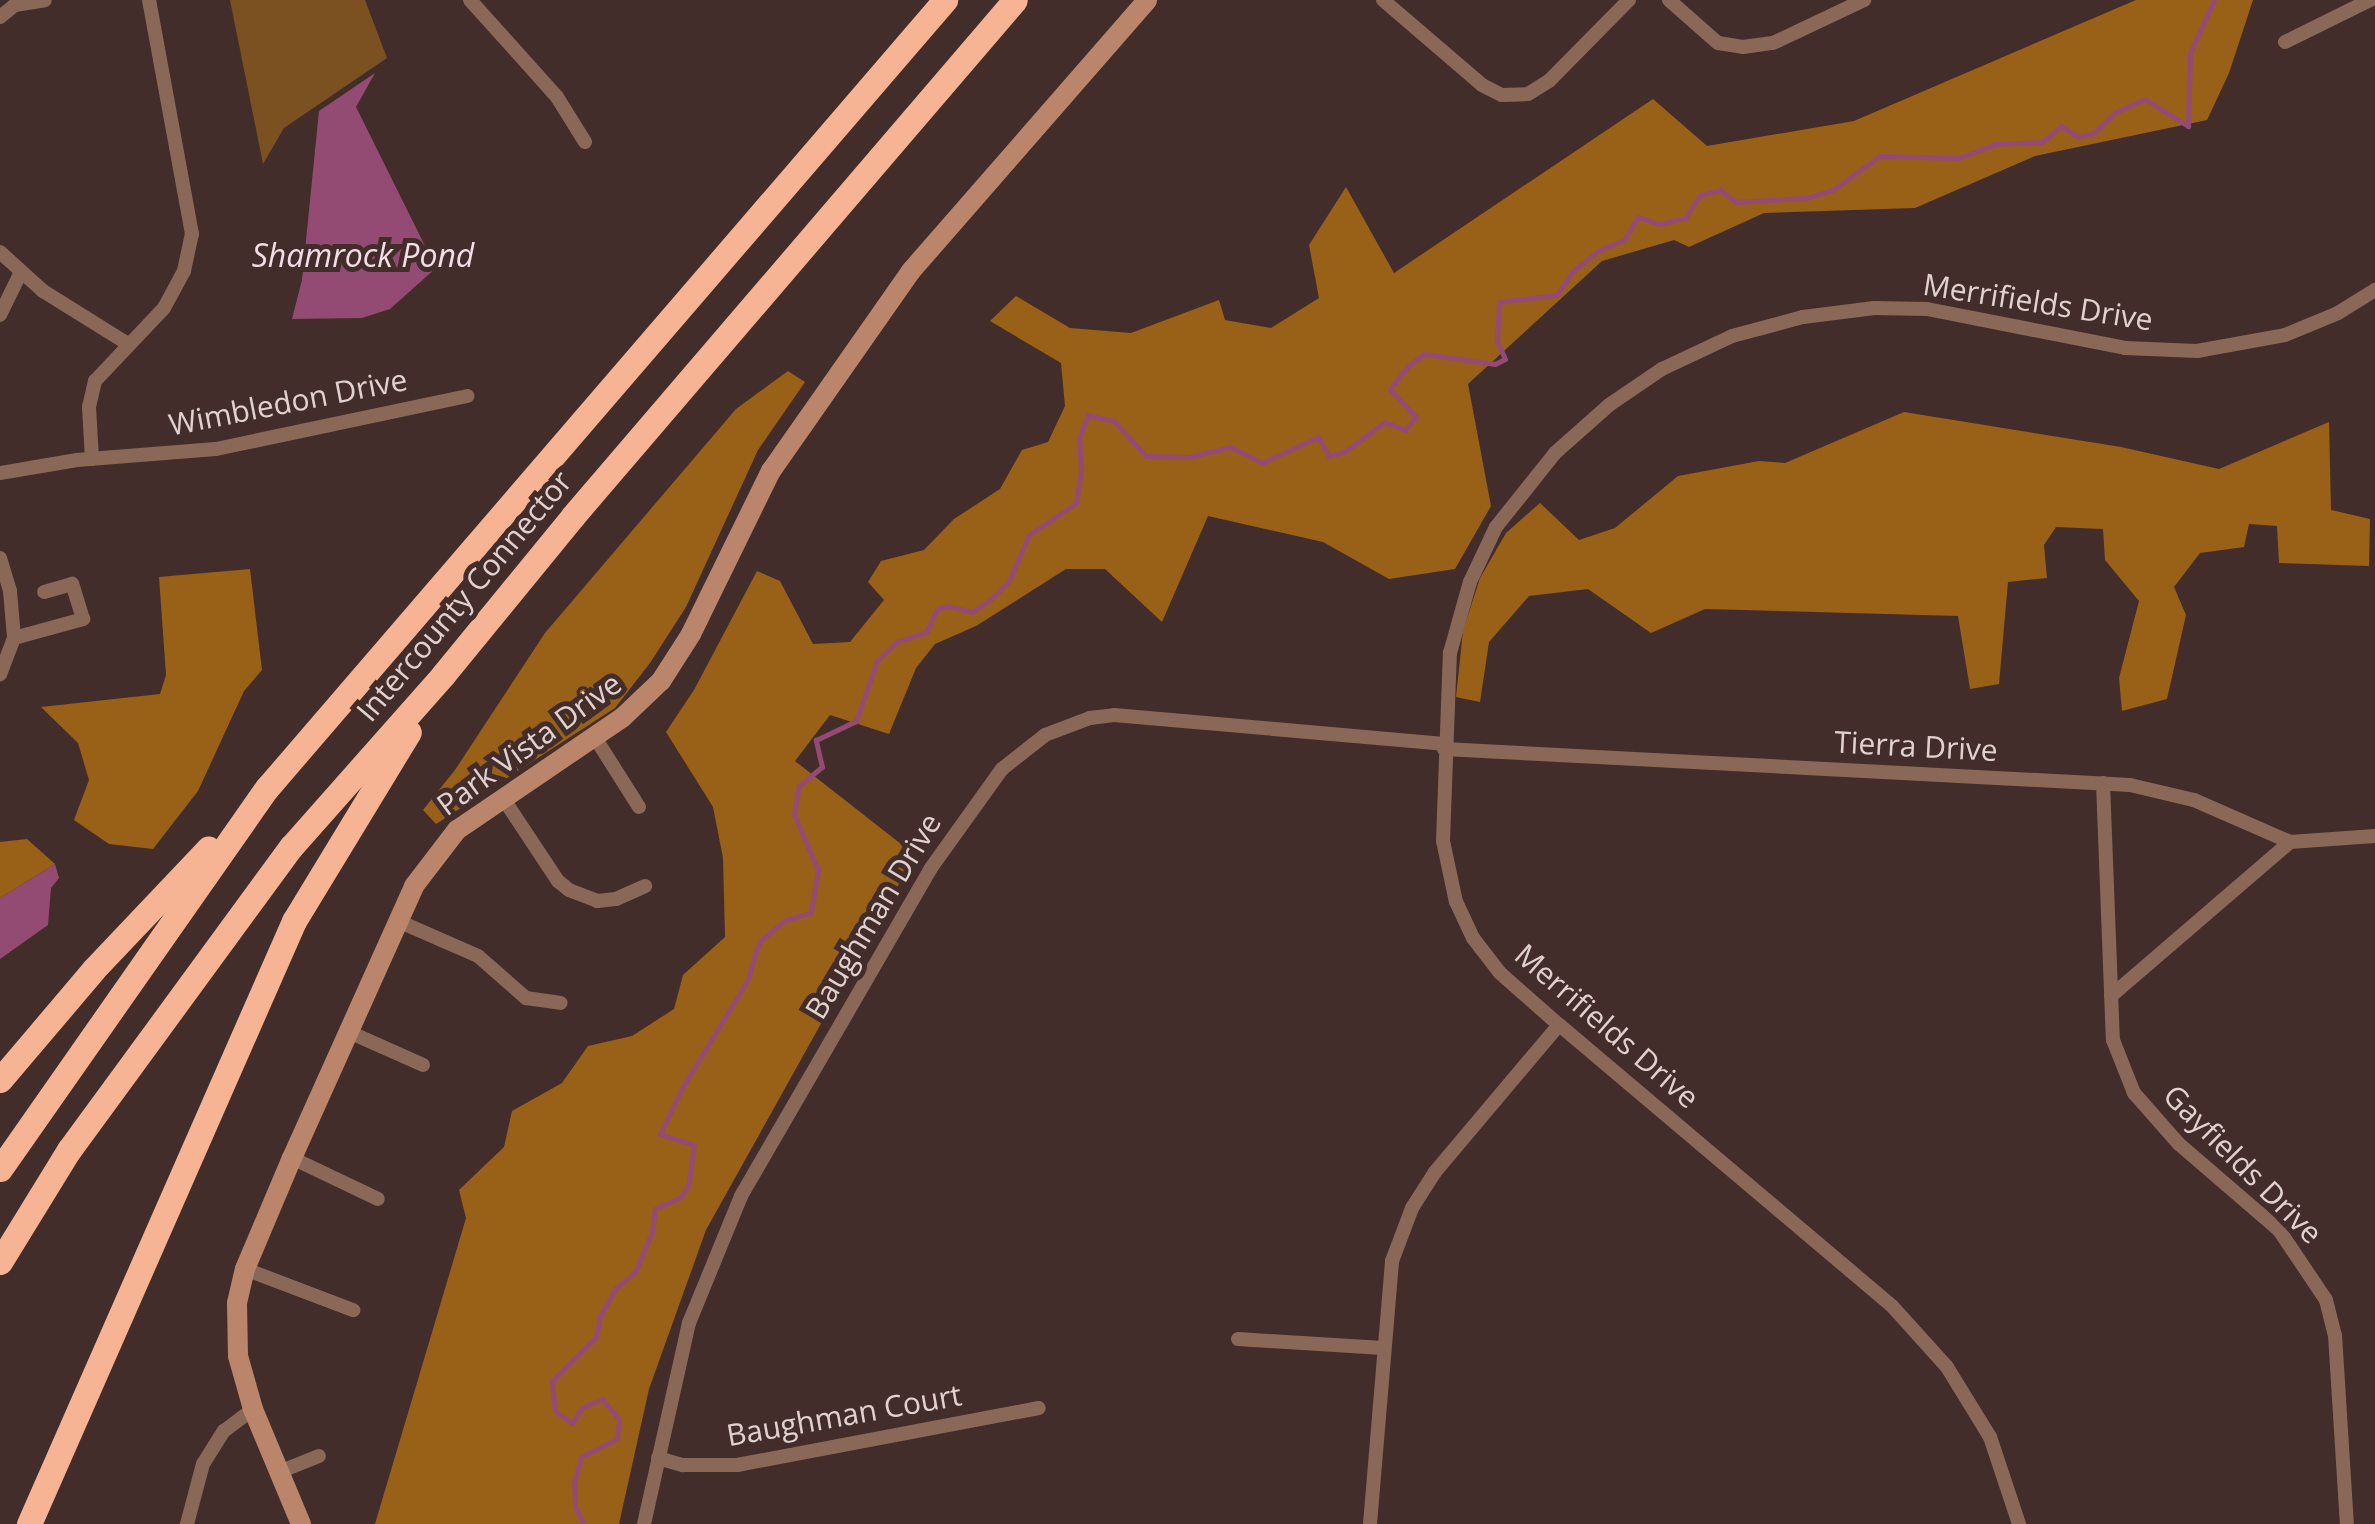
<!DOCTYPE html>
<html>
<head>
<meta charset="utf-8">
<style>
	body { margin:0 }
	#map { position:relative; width:2375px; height:1524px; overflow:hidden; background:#432d2a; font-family:"Open Sans",sans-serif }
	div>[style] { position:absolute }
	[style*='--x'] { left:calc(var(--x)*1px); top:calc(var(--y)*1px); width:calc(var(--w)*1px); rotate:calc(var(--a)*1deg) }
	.green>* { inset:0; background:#7b5122 }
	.forest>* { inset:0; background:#996018 }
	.water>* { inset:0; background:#944b73 }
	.stream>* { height:5px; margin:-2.5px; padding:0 2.5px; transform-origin:2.5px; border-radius:2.5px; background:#944b73 }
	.street>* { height:14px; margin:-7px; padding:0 7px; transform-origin:7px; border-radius:7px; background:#8a6858 }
	.secondary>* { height:20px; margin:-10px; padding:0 10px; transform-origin:10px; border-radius:10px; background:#ba856b }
	.highway>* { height:25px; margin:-12.5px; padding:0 12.5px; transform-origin:12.5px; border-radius:12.5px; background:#f6b494 }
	span { translate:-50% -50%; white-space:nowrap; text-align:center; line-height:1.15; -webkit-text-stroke:10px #432d2a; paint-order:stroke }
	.street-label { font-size:30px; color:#e1d2d0 }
	.water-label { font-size:32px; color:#f3dde7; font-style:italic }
</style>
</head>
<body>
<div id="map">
	<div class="green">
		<i style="clip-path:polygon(230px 0,365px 0,387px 58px,284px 128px,263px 164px)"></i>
	</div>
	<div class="forest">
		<i style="clip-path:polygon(2136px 0,2253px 0,2229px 73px,2207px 120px,2035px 156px,1915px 208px,1764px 213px,1689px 247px,1674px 240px,1602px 261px,1468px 384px,1491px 506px,1455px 569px,1389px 579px,1323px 542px,1208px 516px,1162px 622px,1105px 569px,1066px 569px,976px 626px,935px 644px,916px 668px,889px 734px,830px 715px,795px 761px,915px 855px,706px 1230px,649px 1389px,619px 1524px,375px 1524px,466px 1218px,459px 1190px,504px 1147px,512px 1111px,562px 1083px,588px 1046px,632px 1036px,674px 1009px,683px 975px,725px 937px,723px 858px,713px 807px,666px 732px,694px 690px,757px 571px,780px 581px,813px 644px,850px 642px,884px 600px,868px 582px,881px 561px,924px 550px,954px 519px,1000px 489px,1022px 450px,1048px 442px,1065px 406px,1061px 363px,990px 321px,1016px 296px,1070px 328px,1131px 333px,1219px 300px,1225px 320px,1271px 328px,1319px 298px,1309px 245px,1346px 187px,1394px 273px,1653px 99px,1707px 146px,1854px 121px)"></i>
		<i style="clip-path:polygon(788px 371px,805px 382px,758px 450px,686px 607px,650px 663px,615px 708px,436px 824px,423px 810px,455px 770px,545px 633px,736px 409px)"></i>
		<i style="clip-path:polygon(1904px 412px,2121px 447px,2219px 469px,2329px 422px,2331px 510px,2370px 519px,2369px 566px,2279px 563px,2277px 526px,2249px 524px,2244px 547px,2200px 553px,2174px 587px,2186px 615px,2167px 699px,2122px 711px,2119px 678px,2139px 601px,2105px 560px,2103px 529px,2056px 527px,2044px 545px,2047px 578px,2008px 582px,1999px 684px,1970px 689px,1958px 616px,1705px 609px,1651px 633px,1588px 589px,1529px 596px,1489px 642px,1480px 702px,1456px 697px,1463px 631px,1480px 578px,1506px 533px,1540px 503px,1579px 540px,1615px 528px,1678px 476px,1759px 461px,1785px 463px)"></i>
		<i style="clip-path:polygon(250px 569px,262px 670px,244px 691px,198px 791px,153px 849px,109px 844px,74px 820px,89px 780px,78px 743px,41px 707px,160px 694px,166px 675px,159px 577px)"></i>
		<i style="clip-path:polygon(27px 839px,55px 864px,0 898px,0 842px)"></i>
	</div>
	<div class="water">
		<i style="clip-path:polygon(375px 73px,356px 107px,436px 268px,390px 309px,362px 318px,292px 319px,302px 280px,319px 111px)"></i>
		<i style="clip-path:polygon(55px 864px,59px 878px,51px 888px,48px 925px,0 959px,0 898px)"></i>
	</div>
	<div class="stream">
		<i style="--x:584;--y:1524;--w:19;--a:-118"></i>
		<i style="--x:575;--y:1507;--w:25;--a:-92"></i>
		<i style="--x:574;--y:1482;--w:26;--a:-74"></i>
		<i style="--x:581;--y:1457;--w:40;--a:-26.6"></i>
		<i style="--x:617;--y:1439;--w:20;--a:-84"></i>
		<i style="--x:619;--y:1419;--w:26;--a:-130"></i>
		<i style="--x:602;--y:1399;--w:22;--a:156"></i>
		<i style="--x:582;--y:1408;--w:18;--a:124"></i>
		<i style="--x:572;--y:1423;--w:21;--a:-145"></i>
		<i style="--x:555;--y:1411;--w:30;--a:-96"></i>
		<i style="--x:552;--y:1381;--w:62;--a:-45"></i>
		<i style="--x:596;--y:1337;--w:21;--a:-79"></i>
		<i style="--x:600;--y:1316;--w:32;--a:-60"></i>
		<i style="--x:616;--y:1288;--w:25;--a:-40"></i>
		<i style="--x:635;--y:1272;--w:43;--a:-67"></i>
		<i style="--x:652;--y:1232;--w:23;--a:-83"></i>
		<i style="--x:655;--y:1209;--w:29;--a:-25"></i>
		<i style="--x:681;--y:1197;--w:16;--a:-60"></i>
		<i style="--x:689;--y:1183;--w:38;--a:-83"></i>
		<i style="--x:694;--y:1145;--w:36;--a:-162"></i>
		<i style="--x:660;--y:1134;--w:51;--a:-64.4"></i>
		<i style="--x:682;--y:1088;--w:125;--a:-58.7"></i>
		<i style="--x:747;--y:981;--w:41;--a:-72.9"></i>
		<i style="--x:759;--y:942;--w:33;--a:-40"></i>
		<i style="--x:784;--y:921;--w:28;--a:-18"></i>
		<i style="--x:811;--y:912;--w:43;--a:-80.5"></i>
		<i style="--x:818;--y:870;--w:61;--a:-113.2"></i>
		<i style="--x:794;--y:814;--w:28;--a:-80"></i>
		<i style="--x:799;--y:786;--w:30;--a:-40"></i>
		<i style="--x:822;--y:767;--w:28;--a:-103"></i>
		<i style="--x:816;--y:740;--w:44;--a:-25.4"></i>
		<i style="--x:856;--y:721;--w:64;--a:-70.7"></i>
		<i style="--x:877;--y:661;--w:28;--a:-44"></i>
		<i style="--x:897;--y:642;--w:31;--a:-19"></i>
		<i style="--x:926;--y:632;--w:25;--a:-64"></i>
		<i style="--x:937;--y:609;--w:11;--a:-15"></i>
		<i style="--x:948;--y:606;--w:25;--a:14"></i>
		<i style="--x:972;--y:612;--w:23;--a:-34"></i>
		<i style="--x:991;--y:599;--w:25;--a:-45"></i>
		<i style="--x:1009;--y:581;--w:50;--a:-66.5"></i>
		<i style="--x:1029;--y:535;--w:57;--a:-34.2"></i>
		<i style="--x:1076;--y:503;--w:32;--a:-81"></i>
		<i style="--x:1081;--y:471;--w:33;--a:-93"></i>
		<i style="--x:1079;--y:438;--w:25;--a:-69"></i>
		<i style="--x:1088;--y:415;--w:27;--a:13"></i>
		<i style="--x:1114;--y:421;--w:47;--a:47.6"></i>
		<i style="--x:1146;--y:456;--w:43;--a:1.3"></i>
		<i style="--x:1189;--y:457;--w:43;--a:-13.4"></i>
		<i style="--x:1231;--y:447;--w:35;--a:27"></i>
		<i style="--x:1262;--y:463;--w:62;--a:-24.9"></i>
		<i style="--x:1318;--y:437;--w:22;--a:60"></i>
		<i style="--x:1329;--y:456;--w:16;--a:-15"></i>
		<i style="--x:1344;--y:452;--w:51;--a:-36.2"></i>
		<i style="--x:1385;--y:422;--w:22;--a:22"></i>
		<i style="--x:1405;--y:430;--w:17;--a:-50"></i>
		<i style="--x:1416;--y:417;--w:38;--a:-133"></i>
		<i style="--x:1390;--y:389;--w:29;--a:-52"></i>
		<i style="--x:1408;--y:366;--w:20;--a:-37"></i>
		<i style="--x:1424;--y:354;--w:72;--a:8"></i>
		<i style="--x:1495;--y:364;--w:11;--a:-27"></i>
		<i style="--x:1505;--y:359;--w:20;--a:-114"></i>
		<i style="--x:1497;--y:341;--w:39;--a:-87"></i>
		<i style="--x:1499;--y:302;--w:58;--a:-6.9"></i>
		<i style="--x:1557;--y:295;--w:27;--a:-57"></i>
		<i style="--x:1572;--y:272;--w:33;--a:-39"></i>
		<i style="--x:1598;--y:251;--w:28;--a:-23"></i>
		<i style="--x:1624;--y:240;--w:27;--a:-59"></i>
		<i style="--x:1638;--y:217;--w:22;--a:18"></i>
		<i style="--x:1659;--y:224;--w:27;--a:-13"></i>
		<i style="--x:1685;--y:218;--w:27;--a:-57"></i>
		<i style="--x:1700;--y:195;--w:21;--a:-14"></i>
		<i style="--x:1720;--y:190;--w:20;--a:37"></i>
		<i style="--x:1736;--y:202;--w:70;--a:-3.3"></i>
		<i style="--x:1806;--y:198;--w:28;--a:-17"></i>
		<i style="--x:1833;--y:190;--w:58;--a:-35.9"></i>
		<i style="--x:1880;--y:156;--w:79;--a:1.5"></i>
		<i style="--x:1959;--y:158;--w:40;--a:-21"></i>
		<i style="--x:1996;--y:144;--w:46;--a:-2.5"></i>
		<i style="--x:2042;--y:142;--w:25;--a:-40"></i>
		<i style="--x:2061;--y:126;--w:20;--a:33"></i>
		<i style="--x:2078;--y:137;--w:16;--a:-14"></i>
		<i style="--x:2094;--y:133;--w:30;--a:-44"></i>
		<i style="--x:2116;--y:112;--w:32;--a:-24"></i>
		<i style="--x:2145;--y:99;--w:51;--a:32.1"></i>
		<i style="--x:2188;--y:126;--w:73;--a:-88.4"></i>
		<i style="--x:2190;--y:53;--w:58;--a:-65.6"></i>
	</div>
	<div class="street">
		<i style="--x:470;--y:0;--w:130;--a:48.1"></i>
		<i style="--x:557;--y:97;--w:53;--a:58.1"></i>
		<i style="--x:1383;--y:0;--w:130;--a:40.6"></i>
		<i style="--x:1482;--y:85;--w:22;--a:27"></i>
		<i style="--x:1502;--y:95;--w:26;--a:-2"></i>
		<i style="--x:1528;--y:94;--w:25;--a:-32"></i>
		<i style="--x:1549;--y:81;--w:114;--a:-45.4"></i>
		<i style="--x:1669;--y:0;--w:65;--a:41.3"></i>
		<i style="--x:1718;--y:43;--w:25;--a:9"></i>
		<i style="--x:1743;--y:47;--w:30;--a:-8"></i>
		<i style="--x:1773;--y:43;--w:101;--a:-25.3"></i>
		<i style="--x:0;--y:17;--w:19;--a:-39"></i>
		<i style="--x:15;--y:5;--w:30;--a:-9"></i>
		<i style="--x:2285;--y:42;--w:95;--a:-26.3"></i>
		<i style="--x:0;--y:252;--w:58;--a:42.2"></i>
		<i style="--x:43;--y:291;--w:100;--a:31.9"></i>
		<i style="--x:0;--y:315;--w:48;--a:-64"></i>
		<i style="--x:92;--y:459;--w:52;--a:-93.3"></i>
		<i style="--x:89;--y:407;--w:27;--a:-77"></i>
		<i style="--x:95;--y:381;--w:100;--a:-46.6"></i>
		<i style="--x:164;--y:308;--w:42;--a:-61.6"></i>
		<i style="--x:184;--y:271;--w:38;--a:-78"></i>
		<i style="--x:192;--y:234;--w:238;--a:-100.4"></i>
		<i style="--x:0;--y:473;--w:78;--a:-9.6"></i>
		<i style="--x:77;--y:460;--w:139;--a:-4.5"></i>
		<i style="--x:216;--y:449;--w:257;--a:-11.9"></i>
		<i style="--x:0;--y:558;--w:34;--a:73"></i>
		<i style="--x:10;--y:591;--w:47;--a:85.1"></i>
		<i style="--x:14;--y:638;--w:39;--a:111"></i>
		<i style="--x:14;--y:638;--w:72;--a:-15.4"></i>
		<i style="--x:83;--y:619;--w:37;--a:-107"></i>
		<i style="--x:72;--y:584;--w:29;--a:164"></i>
		<i style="--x:594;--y:736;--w:84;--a:57.6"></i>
		<i style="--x:1444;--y:749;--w:687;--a:3"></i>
		<i style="--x:2130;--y:785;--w:66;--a:13.2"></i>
		<i style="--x:2194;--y:800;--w:105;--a:23.6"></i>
		<i style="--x:2290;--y:842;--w:85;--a:-4"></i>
		<i style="--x:2103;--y:783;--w:257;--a:87.8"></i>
		<i style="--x:2113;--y:1040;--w:57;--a:68.4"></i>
		<i style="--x:2134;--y:1093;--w:68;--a:48.6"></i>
		<i style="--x:2179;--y:1144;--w:132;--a:40.7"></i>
		<i style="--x:2279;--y:1230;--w:84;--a:56.1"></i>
		<i style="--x:2326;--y:1300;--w:36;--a:76"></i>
		<i style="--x:2335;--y:1335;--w:189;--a:86.4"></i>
		<i style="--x:503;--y:798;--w:100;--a:56.5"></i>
		<i style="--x:558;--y:881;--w:14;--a:39"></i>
		<i style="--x:569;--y:890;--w:30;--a:21"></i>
		<i style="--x:597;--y:901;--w:19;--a:-6"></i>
		<i style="--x:616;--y:899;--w:32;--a:-24"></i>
		<i style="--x:398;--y:921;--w:87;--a:23.6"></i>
		<i style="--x:478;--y:956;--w:64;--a:41.2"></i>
		<i style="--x:526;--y:998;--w:35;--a:8"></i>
		<i style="--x:2111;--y:996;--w:236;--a:-40.7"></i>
		<i style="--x:349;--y:1032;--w:81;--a:24"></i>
		<i style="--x:292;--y:1158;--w:95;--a:25.5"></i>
		<i style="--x:245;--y:1269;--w:116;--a:20.8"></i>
		<i style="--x:1238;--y:1339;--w:145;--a:3.6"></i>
		<i style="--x:658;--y:1458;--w:26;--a:16"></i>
		<i style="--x:683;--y:1465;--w:54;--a:0"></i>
		<i style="--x:737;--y:1465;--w:307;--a:-10.7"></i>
		<i style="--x:279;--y:1472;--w:43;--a:-21.8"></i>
		<i style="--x:187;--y:1524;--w:62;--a:-75.1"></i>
		<i style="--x:203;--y:1464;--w:39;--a:-58"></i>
		<i style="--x:224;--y:1431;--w:36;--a:-37"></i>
		<i style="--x:644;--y:1524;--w:206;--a:-77.4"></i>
		<i style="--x:689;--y:1323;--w:137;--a:-67.7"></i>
		<i style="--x:741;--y:1196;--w:379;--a:-59.9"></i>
		<i style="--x:931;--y:868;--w:122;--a:-54.4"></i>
		<i style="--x:1002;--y:769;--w:55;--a:-38.3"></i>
		<i style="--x:1045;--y:735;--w:48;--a:-20.7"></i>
		<i style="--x:1090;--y:718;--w:24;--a:-7"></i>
		<i style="--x:1114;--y:715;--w:331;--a:5"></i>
		<i style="--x:1370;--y:1524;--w:264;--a:-85.2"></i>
		<i style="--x:1392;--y:1261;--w:57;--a:-69.3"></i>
		<i style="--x:1412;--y:1208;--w:43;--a:-57.4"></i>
		<i style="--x:1435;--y:1172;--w:192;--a:-49.9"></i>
		<i style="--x:2019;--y:1524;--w:92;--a:-108.4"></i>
		<i style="--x:1990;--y:1437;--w:82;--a:-121.6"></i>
		<i style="--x:1947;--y:1367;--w:82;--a:-132"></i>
		<i style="--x:1892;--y:1306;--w:436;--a:-139.8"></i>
		<i style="--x:1559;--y:1025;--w:79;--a:-138.6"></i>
		<i style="--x:1500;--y:973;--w:44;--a:-127.6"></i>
		<i style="--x:1473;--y:938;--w:40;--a:-115"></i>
		<i style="--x:1456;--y:902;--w:62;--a:-102"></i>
		<i style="--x:1443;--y:841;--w:188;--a:-87.9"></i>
		<i style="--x:1450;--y:653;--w:74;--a:-74.3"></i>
		<i style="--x:1470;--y:582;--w:61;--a:-64.7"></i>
		<i style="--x:1496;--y:527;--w:95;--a:-51.4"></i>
		<i style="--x:1555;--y:453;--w:72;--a:-41.6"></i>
		<i style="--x:1609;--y:405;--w:64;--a:-34.2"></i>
		<i style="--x:1662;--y:369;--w:77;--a:-25.2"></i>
		<i style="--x:1732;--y:336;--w:73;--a:-15"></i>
		<i style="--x:1803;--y:317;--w:72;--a:-7.2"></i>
		<i style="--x:1874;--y:308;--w:53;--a:1.1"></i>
		<i style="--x:1927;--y:309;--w:202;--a:11.1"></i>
		<i style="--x:2125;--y:348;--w:72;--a:2.4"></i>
		<i style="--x:2197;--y:351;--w:89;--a:-10.3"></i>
		<i style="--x:2285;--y:335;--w:57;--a:-22.5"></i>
		<i style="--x:2338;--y:313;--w:44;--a:-31.9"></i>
	</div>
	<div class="secondary">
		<i style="--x:301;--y:1524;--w:125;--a:-112.7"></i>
		<i style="--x:253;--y:1409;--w:55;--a:-105.8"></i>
		<i style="--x:238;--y:1356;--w:53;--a:-91.1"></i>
		<i style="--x:237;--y:1303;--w:35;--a:-77"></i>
		<i style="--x:245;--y:1269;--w:121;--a:-67.1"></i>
		<i style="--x:292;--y:1158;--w:298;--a:-65.8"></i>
		<i style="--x:414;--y:886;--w:71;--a:-52.5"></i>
		<i style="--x:457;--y:830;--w:199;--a:-34.2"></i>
		<i style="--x:622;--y:718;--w:54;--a:-43.5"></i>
		<i style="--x:661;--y:681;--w:56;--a:-57.4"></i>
		<i style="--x:691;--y:634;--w:182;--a:-63.9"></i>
		<i style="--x:771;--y:471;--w:244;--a:-55"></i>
		<i style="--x:911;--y:271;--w:359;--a:-48.9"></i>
	</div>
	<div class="highway">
		<i style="--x:0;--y:1080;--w:145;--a:-49.7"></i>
		<i style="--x:94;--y:969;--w:166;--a:-46.5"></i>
		<i style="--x:0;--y:1169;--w:465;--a:-55"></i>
		<i style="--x:267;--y:788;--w:1040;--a:-49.29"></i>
		<i style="--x:0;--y:1262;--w:132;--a:-58.4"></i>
		<i style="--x:69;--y:1150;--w:376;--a:-53.8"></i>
		<i style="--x:291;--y:847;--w:230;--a:-48.5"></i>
		<i style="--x:443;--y:675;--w:205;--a:-50.7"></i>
		<i style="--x:573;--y:516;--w:679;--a:-49.42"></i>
		<i style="--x:29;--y:1524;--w:659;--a:-66.28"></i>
		<i style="--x:294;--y:921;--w:221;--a:-58.7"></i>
	</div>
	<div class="street-label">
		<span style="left:2038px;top:302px;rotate:9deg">Merrifields Drive</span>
		<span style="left:288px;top:402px;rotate:-11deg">Wimbledon Drive</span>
		<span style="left:464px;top:596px;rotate:-50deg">Intercounty Connector</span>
		<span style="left:529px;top:744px;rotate:-36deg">Park Vista Drive</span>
		<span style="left:1916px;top:746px;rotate:3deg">Tierra Drive</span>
		<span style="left:873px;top:916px;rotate:-59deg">Baughman Drive</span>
		<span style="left:1607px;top:1026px;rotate:41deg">Merrifields Drive</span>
		<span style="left:2243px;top:1164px;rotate:45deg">Gayfields Drive</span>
		<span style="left:844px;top:1415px;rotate:-10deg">Baughman Court</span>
	</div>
	<div class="water-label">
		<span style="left:363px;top:255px">Shamrock Pond</span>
	</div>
</div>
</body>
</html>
